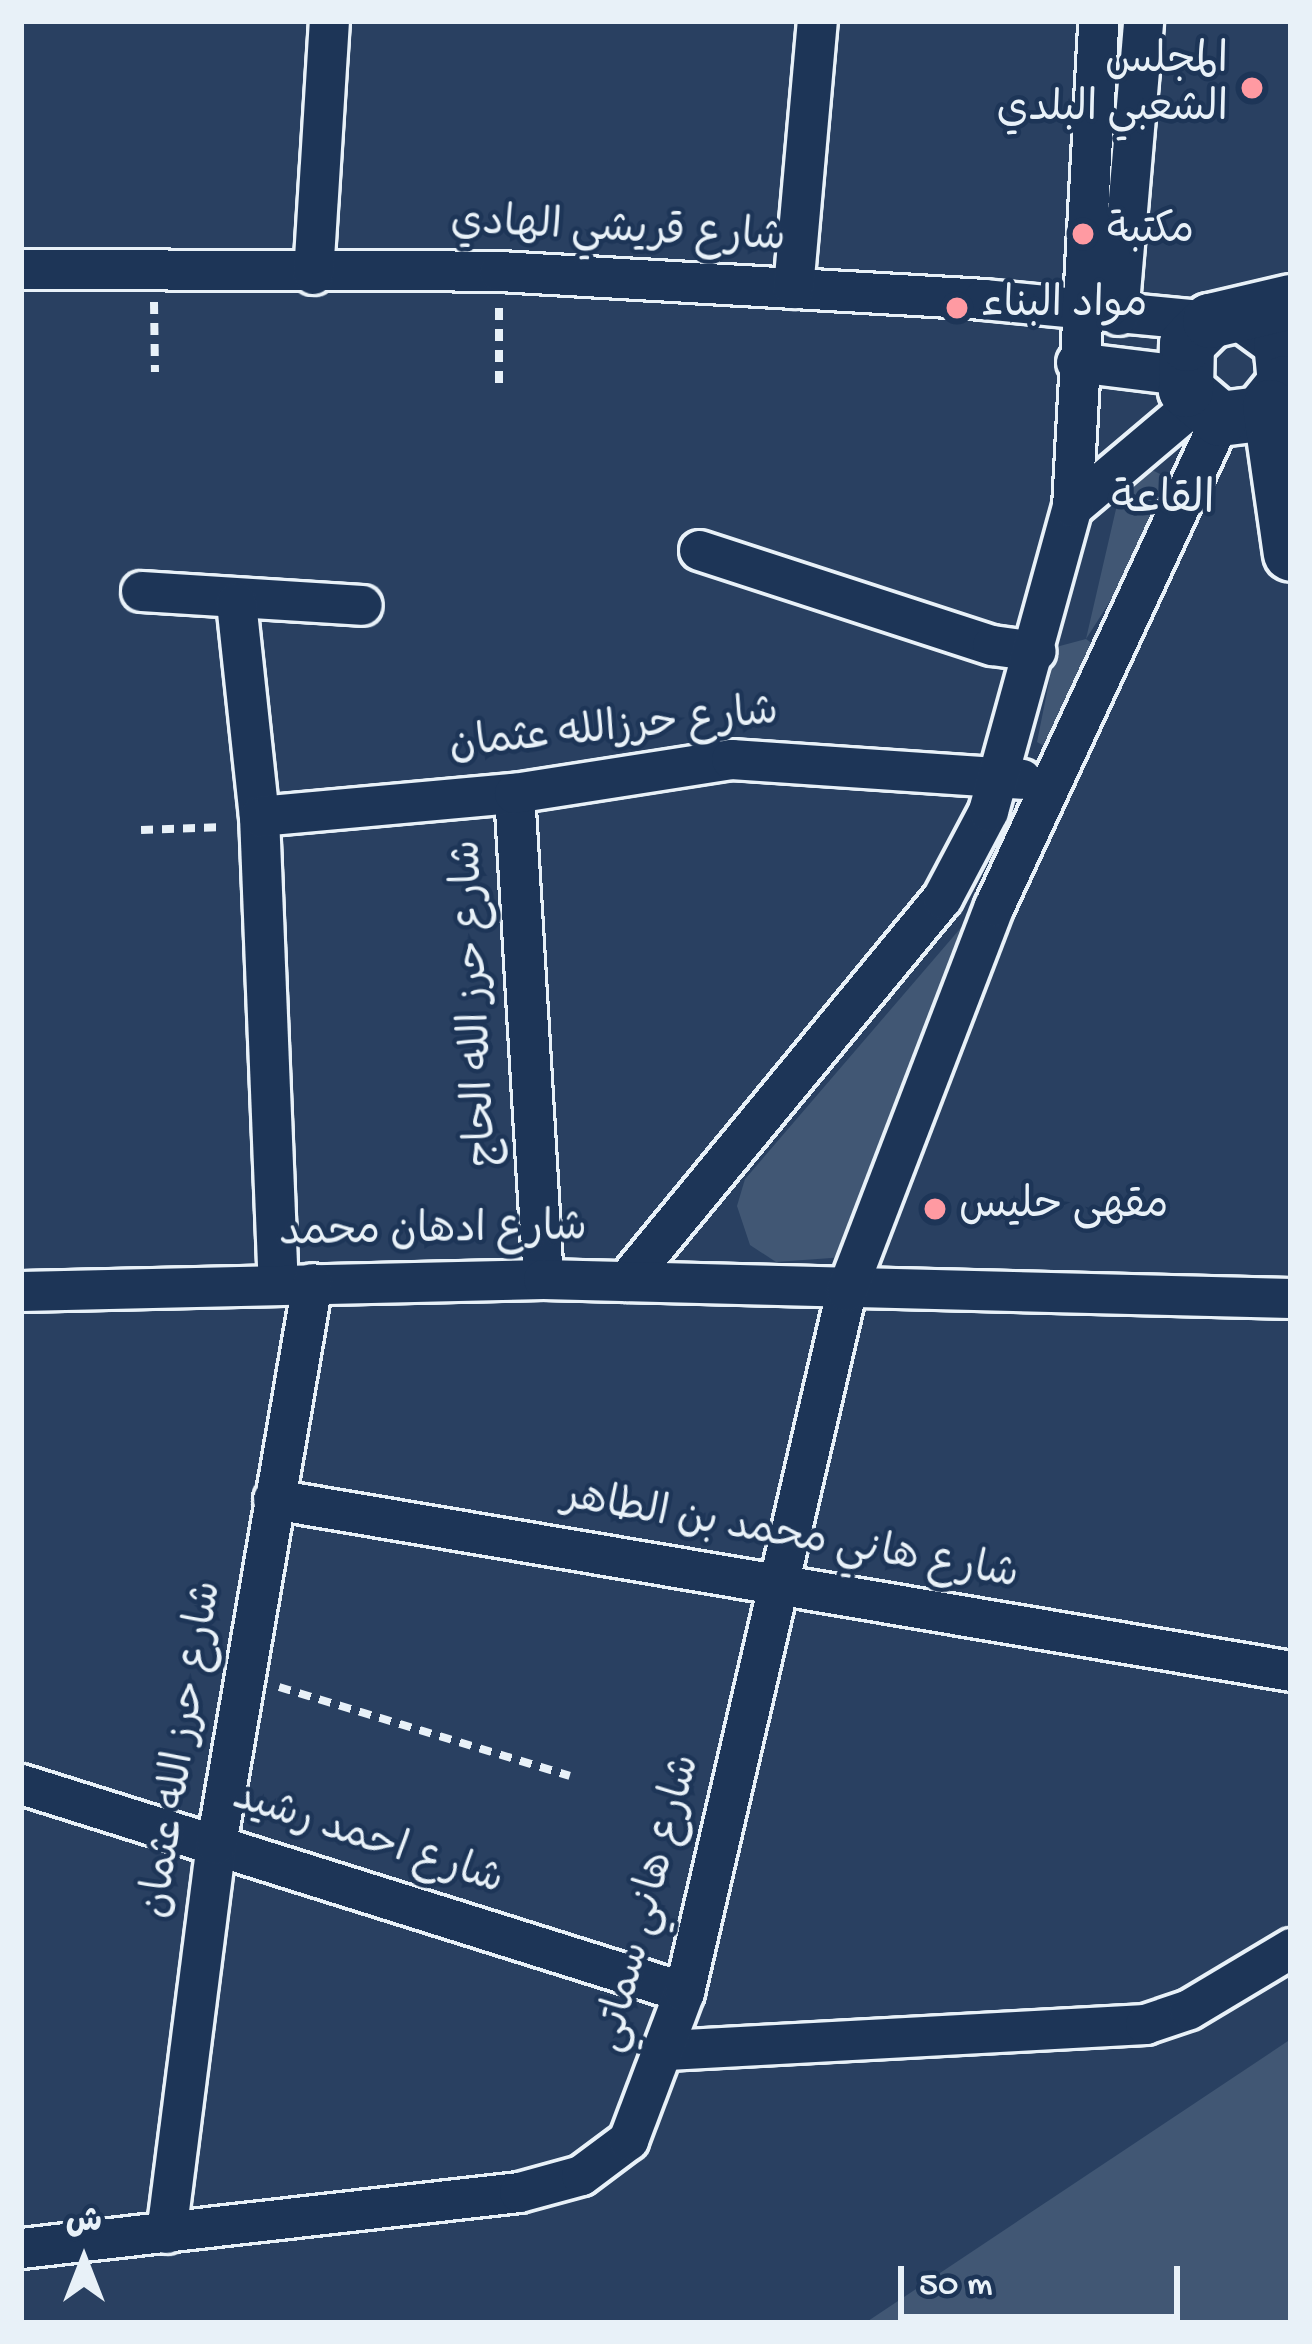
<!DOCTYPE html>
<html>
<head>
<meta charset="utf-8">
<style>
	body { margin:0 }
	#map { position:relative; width:1312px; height:2344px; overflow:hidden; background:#294061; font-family:"Gochi Hand","Playpen Sans Arabic",sans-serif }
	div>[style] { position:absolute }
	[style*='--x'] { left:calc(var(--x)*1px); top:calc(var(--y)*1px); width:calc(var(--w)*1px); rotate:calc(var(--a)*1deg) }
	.green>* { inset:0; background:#415774 }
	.path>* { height:8px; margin-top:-4px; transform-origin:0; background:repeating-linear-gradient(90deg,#e8f1f8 0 12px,transparent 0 21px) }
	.roads { filter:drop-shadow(3px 0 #e8f1f8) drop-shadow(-3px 0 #e8f1f8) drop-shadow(0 3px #e8f1f8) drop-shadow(0 -3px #e8f1f8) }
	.minor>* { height:39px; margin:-19.5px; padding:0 19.5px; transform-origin:19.5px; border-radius:19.5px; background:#1d3557 }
	.secondary>* { height:54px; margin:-27px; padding:0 27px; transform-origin:27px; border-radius:27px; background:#1d3557 }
	.dots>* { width:33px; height:33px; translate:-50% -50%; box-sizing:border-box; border:6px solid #1d3557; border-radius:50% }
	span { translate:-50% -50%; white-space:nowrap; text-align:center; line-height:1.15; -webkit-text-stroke:9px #1d3557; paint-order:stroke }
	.poi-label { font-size:42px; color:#e8f1f8 }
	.right { translate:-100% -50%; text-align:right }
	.left { translate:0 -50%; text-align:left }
	.street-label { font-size:42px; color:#e8f1f8 }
	.neighbourhood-label { font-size:45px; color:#e8f1f8 }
	.frame { position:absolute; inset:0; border:24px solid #e8f1f8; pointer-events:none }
	.north { position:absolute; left:24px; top:2200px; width:120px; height:120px; -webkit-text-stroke:9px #1d3557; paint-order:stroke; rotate:0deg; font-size:33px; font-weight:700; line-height:48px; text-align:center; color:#e8f1f8 }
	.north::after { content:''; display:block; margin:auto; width:42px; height:54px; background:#e8f1f8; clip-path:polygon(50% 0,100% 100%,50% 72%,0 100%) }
	.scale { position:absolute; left:898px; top:2266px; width:282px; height:54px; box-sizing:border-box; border:6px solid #e8f1f8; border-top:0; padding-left:15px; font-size:36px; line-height:42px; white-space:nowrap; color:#e8f1f8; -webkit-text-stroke:9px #1d3557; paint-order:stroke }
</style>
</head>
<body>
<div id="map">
	<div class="green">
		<i style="clip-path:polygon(1140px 464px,1172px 480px,1178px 495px,1086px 639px,1097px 647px,1044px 746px,1037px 742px,1056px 647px,1086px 639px,1125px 470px)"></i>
		<i style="clip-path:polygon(965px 923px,845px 1257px,776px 1262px,750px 1245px,737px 1206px,745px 1179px)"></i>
		<i style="clip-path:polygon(1291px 2039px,1291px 2323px,865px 2323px)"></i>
	</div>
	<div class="path">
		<i style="--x:154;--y:302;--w:70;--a:89.2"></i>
		<i style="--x:499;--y:308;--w:83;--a:90"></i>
		<i style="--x:141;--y:830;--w:83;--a:-2.1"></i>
		<i style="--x:279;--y:1687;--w:304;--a:17"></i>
	</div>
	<div class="roads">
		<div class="minor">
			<i style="--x:21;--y:269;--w:478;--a:0.2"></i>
			<i style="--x:499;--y:271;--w:485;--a:3.3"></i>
			<i style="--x:983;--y:299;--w:228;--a:5.5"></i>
			<i style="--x:313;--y:274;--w:254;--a:-86.4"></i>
			<i style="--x:793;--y:288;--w:268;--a:-84.9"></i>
			<i style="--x:1118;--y:315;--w:295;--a:-85.1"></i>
			<i style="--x:1076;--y:362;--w:107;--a:7"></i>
			<i style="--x:1072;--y:507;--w:161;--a:-40.2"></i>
			<i style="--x:699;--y:550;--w:308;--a:18"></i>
			<i style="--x:992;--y:645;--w:44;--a:7.8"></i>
			<i style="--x:141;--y:591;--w:221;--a:3.6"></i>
			<i style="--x:236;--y:602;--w:215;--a:83.9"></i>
			<i style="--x:259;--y:816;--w:468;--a:87.7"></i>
			<i style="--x:514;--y:793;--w:487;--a:86.6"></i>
			<i style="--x:259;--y:816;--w:256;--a:-5.2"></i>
			<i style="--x:514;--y:793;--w:220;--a:-8.9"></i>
			<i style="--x:731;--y:759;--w:291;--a:3.9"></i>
			<i style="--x:626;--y:1281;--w:497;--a:-50.5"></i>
			<i style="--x:942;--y:898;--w:98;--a:-62.1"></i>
			<i style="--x:988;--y:811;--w:315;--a:-74.6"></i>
			<i style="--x:1072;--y:507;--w:487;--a:-86.9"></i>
			<i style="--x:21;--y:1291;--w:522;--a:-1.32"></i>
			<i style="--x:543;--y:1279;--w:748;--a:1.46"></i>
			<i style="--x:273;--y:1499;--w:1032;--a:9.59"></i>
			<i style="--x:21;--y:1784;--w:695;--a:17.42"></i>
			<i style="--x:667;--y:2050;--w:479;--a:-3.1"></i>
			<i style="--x:1145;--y:2024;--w:46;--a:-18.8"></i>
			<i style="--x:1189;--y:2009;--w:119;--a:-30.9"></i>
			<i style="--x:166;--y:2233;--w:392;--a:-82.7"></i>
			<i style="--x:216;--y:1844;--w:569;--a:-80.29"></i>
			<i style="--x:21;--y:2248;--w:501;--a:-6.42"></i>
			<i style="--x:519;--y:2192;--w:64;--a:-15.3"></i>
			<i style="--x:581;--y:2175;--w:59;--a:-36.7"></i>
			<i style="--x:628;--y:2140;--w:158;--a:-69.3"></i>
			<i style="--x:684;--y:1992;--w:719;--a:-76.99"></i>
			<i style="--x:846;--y:1291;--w:412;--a:-69"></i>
			<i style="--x:994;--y:906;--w:537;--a:-65.11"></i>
		</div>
		<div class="secondary">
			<i style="--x:1247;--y:317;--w:42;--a:36.3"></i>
			<i style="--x:1281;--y:342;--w:41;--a:84.4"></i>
			<i style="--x:1285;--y:383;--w:40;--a:129"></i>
			<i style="--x:1260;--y:414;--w:40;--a:172.9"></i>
			<i style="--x:1220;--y:419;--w:45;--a:-139.5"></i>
			<i style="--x:1186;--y:390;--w:46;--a:-88.8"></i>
			<i style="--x:1187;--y:344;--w:33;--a:-45"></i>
			<i style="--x:1210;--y:321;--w:83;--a:-13.2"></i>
			<i style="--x:1270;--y:407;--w:148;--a:81.9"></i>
		</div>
	</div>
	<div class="dots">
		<i style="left:1252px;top:88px;background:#ff9aa2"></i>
		<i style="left:1083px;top:234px;background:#ff9aa2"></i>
		<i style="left:957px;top:308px;background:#ff9aa2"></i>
		<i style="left:935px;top:1209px;background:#ff9aa2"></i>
	</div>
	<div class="poi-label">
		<span class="right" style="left:1228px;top:88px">المجلس<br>الشعبي البلدي</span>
		<span class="left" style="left:1107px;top:234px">مكتبة</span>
		<span class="left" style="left:981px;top:308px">مواد البناء</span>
		<span class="left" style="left:959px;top:1209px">مقهى حليس</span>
	</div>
	<div class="street-label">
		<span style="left:618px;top:233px;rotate:3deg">شارع قريشي الهادي</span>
		<span style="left:614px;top:732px;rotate:-6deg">شارع حرزالله عثمان</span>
		<span style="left:479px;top:1003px;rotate:-93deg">شارع حرز الله الحاج</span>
		<span style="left:433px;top:1234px;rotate:-1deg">شارع ادهان محمد</span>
		<span style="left:790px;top:1539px;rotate:10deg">شارع هاني محمد بن الطاهر</span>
		<span style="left:185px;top:1750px;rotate:-81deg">شارع حرز الله عثمان</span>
		<span style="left:367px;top:1842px;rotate:18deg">شارع احمد رشيد</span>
		<span style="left:651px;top:1904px;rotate:-75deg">شارع هاني سماتي</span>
	</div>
	<div class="neighbourhood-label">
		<span style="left:1163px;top:503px">القاعة</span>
	</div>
	<div class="frame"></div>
	<div class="north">ش</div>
	<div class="scale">50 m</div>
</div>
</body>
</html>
